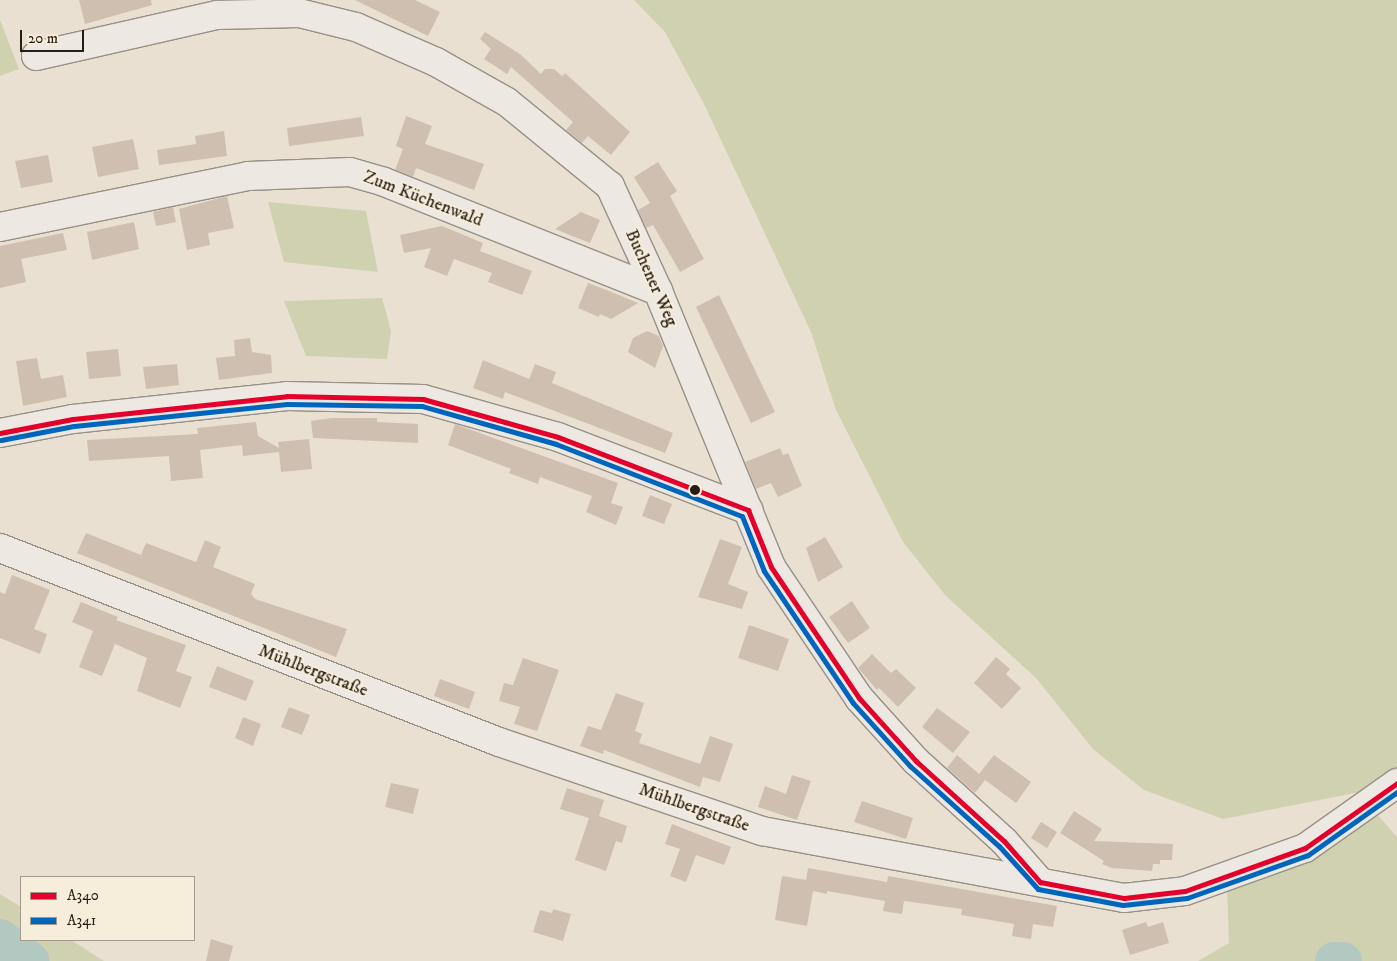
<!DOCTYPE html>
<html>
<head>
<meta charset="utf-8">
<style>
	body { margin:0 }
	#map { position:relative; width:1397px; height:961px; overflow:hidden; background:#e9e0d1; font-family:"IM FELL DW Pica",serif }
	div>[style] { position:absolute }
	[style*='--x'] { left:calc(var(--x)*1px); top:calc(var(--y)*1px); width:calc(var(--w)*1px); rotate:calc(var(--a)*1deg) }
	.green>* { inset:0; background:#d0d1b0 }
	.river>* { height:38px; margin:-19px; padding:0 19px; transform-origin:19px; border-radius:19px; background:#b4c8c2 }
	.building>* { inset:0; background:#cfbfb1 }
	.roads { filter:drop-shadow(1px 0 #969087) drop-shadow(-1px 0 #969087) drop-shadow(0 1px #969087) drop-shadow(0 -1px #969087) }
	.minor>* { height:28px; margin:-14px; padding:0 14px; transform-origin:14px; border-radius:14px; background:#ede8e1 }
	.bus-1>* { height:5px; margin:-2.5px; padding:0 2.5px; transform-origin:2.5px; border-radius:2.5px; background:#e4002b }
	.bus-2>* { height:5px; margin:-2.5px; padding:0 2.5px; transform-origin:2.5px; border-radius:2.5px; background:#0065bd }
	.dots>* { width:14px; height:14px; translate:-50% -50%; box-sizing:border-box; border:2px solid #f7eddb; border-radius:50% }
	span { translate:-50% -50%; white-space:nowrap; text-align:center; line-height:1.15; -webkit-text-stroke:4px #f7eddb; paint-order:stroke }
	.street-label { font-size:18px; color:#271d15 }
	.legend { position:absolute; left:20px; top:876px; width:175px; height:65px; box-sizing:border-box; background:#f7eddb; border:1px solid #a49a8c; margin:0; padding:6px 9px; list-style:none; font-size:15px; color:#271d15 }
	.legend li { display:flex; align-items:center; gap:10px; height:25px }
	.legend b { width:25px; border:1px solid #a49a8c }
	.scale { position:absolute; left:20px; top:30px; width:64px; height:22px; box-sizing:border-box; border:2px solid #271d15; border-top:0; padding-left:6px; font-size:15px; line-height:18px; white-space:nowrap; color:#271d15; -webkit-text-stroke:4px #f7eddb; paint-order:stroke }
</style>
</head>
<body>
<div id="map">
	<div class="green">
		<i style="clip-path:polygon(634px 0,1397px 0,1397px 770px,1370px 790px,1223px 819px,1144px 790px,1093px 749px,1036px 678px,946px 596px,903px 542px,836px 410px,811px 332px,704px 104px,665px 32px)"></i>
		<i style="clip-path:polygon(0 20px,19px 69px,0 76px)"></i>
		<i style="clip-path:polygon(268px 202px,366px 211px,378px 272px,284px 262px)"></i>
		<i style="clip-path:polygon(382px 298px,391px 331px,387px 359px,306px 356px,284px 301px)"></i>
		<i style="clip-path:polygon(1376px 813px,1397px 837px,1397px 961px,1198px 961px,1229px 943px,1227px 887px)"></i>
		<i style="clip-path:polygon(0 894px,21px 907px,21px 940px,71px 940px,104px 961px,0 961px)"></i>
	</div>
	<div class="river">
		<i style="--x:0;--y:938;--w:38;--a:37"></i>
		<i style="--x:1334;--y:961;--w:9;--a:0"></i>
	</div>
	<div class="building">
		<i style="clip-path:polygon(79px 0,151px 0,152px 5px,85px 24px)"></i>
		<i style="clip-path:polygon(355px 0,415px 0,440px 12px,428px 36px)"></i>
		<i style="clip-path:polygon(485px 32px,520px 54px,541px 74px,545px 69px,554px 69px,562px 76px,565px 73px,630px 132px,611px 155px,588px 136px,582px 143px,566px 130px,573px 122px,511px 67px,507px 74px,484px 59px,491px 49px,480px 39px)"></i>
		<i style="clip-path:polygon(406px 116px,432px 126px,425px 144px,484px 164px,474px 190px,416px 168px,413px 177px,395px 170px,403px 149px,396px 146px)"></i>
		<i style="clip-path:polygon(361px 117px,364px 136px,289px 146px,287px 128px)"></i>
		<i style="clip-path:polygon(224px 131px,227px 156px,159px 165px,157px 150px,196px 144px,195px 136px)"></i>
		<i style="clip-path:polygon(133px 139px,139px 169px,98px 177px,92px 147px)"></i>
		<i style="clip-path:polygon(48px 155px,53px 182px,21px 188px,15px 161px)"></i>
		<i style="clip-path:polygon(658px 162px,677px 191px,670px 196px,704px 259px,680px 272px,653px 225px,646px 228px,638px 210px,650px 203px,634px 177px)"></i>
		<i style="clip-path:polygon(227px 196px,234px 228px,208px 233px,210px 245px,187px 250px,179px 209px)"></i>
		<i style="clip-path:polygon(173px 207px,176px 222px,156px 226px,153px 212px)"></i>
		<i style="clip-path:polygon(581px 212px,600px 220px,590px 243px,555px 229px)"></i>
		<i style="clip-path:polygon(134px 222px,139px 249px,92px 260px,87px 232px)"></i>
		<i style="clip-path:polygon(442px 226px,483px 243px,480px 251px,532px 271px,522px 295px,488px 282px,492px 273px,454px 259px,447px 276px,424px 267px,431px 248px,404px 253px,400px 235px)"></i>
		<i style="clip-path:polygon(63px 233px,67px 250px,21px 259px,26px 282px,0 288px,0 246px)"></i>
		<i style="clip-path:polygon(588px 283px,609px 291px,638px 303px,611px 319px,600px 314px,599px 317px,578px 308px)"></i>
		<i style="clip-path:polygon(719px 295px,775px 412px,751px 423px,696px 307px)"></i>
		<i style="clip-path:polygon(647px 331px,659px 336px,663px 346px,655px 368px,628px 352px,633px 338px)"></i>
		<i style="clip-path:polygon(250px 338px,252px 352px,271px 355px,272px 373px,219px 380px,216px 358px,235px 356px,234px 340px)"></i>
		<i style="clip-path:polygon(118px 349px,121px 376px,89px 379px,86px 352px)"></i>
		<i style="clip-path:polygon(37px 358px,41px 379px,63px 375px,67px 397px,23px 406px,16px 361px)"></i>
		<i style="clip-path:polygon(483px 360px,529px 379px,535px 364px,556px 372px,552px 383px,673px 433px,665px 453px,505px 392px,503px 399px,473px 388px)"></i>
		<i style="clip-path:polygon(177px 364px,179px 385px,146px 389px,143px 367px)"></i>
		<i style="clip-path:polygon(331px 418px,377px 418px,377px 422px,418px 424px,418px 443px,313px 438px,311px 421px)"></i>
		<i style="clip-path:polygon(256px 422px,258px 436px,279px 448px,278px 442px,309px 439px,312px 469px,281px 472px,279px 452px,243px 456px,242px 445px,200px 450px,203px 478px,171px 481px,169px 456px,89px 461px,87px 440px,198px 434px,197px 428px)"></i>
		<i style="clip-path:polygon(455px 424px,618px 483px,611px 503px,623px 507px,616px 525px,586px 512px,592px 496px,540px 477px,538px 484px,509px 473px,511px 469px,448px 445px)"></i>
		<i style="clip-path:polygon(780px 448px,783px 455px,788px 453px,802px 486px,778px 497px,771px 483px,756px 489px,745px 462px)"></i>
		<i style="clip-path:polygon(650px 495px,672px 504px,664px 524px,642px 516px)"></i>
		<i style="clip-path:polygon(86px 533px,141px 555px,146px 543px,196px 562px,205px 540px,221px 547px,213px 567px,255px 584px,251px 594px,255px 599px,347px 629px,336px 657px,77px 553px)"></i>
		<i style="clip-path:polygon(825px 537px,843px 567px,818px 582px,806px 548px)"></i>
		<i style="clip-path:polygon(720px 539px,742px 547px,728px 584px,748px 592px,742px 609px,698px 597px)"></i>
		<i style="clip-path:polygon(12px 575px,50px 590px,34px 629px,47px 634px,40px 654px,0 638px,0 592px,5px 594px)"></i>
		<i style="clip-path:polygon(852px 601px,870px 628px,848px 643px,829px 617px)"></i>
		<i style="clip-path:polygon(81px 602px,118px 617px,116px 620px,186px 645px,176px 671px,192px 677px,180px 708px,137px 691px,147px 658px,115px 644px,102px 676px,79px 667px,93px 631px,72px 622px)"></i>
		<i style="clip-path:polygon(749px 625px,789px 639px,778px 671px,738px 658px)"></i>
		<i style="clip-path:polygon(872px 654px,891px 673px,896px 669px,916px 688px,898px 707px,879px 688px,877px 690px,858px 668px)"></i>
		<i style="clip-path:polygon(996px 657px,1010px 669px,1006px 674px,1021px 688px,1002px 709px,974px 683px)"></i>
		<i style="clip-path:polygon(523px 658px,559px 670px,537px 731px,514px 724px,520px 707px,499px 701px,504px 683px,513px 685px)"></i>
		<i style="clip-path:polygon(217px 666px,254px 681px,246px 701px,209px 687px)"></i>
		<i style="clip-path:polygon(440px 679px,475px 692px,469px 709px,434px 696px)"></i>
		<i style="clip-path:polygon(616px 693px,644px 703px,635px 731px,642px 734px,639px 743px,700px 764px,710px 736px,733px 744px,720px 782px,703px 777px,700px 787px,604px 750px,603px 754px,580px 746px,588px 726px,601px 730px)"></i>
		<i style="clip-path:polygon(289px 707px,310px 715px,302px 735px,281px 727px)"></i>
		<i style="clip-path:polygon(937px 708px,970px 732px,953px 753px,922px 727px)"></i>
		<i style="clip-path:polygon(243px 717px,261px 724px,253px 746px,235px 738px)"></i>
		<i style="clip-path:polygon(957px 755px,979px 774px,994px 755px,1031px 782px,1016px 803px,985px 780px,975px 793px,947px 768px)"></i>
		<i style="clip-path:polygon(792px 775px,811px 781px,797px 820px,758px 807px,765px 786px,786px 794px)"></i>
		<i style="clip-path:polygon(391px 783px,419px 789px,413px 814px,385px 807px)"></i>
		<i style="clip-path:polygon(567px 788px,604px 800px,599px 816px,627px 826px,622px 843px,616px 841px,606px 871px,575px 860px,589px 818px,560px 809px)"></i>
		<i style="clip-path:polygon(862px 801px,913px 818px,906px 839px,854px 822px)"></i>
		<i style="clip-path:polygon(1074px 811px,1102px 829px,1094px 841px,1173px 844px,1172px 860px,1160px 860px,1160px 864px,1153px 864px,1152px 871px,1112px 868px,1102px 864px,1104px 861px,1060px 833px)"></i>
		<i style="clip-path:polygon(1041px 822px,1057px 832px,1047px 848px,1031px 838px)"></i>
		<i style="clip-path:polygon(672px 824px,731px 847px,724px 865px,696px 855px,686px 882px,670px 876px,680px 849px,665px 844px)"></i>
		<i style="clip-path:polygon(808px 868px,887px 882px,888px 876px,1057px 906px,1053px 927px,1033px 924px,1031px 939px,1012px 936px,1014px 924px,961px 915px,962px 909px,904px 901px,902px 914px,883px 911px,885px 901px,827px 891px,827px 894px,813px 891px,807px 926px,775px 920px,782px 876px,806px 880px)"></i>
		<i style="clip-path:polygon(553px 909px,571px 914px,563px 941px,533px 932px,540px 910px,552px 913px)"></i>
		<i style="clip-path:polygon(1146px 922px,1148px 927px,1163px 922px,1169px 943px,1130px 955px,1122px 930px)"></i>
		<i style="clip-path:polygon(211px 939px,233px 946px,229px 961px,206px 961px)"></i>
	</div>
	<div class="roads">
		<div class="minor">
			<i style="--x:36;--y:56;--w:186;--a:-12.8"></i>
			<i style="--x:217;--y:15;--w:82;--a:-1.4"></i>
			<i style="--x:299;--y:13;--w:59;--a:13.8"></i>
			<i style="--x:356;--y:27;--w:87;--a:23.6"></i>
			<i style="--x:436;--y:62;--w:81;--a:29.4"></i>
			<i style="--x:507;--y:102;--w:133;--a:39.2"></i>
			<i style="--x:610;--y:186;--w:115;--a:65.4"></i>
			<i style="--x:658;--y:291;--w:298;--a:67.7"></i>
			<i style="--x:771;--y:567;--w:158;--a:56.1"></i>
			<i style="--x:859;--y:698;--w:85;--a:47.9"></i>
			<i style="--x:916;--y:761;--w:119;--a:42.3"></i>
			<i style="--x:1004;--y:841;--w:55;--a:48.7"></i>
			<i style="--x:0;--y:227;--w:253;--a:-11.6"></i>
			<i style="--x:248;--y:176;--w:102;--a:-2.2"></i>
			<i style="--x:350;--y:172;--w:35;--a:16"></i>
			<i style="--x:384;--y:182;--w:295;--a:21.7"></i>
			<i style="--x:0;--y:433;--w:74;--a:-10.9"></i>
			<i style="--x:73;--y:419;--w:215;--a:-6.1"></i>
			<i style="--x:287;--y:396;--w:136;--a:1.3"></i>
			<i style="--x:423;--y:399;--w:140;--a:15.7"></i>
			<i style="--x:558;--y:437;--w:204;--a:21"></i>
			<i style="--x:0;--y:548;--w:535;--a:21.24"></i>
			<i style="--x:499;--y:742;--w:278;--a:18.7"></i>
			<i style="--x:762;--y:831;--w:368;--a:10.5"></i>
			<i style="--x:1124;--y:898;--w:61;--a:-6.5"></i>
			<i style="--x:1185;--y:891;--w:127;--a:-19.7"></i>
			<i style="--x:1305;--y:848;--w:113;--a:-35.2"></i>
		</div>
	</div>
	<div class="bus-1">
		<i style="--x:0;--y:433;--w:74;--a:-10.9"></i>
		<i style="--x:73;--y:419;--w:215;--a:-6.1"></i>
		<i style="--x:287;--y:396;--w:136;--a:1.3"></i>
		<i style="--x:423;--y:399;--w:140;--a:15.7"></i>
		<i style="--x:558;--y:437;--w:204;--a:21"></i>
		<i style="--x:748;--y:510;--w:61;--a:68"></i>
		<i style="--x:771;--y:567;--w:158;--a:56.1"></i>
		<i style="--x:859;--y:698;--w:85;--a:47.9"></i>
		<i style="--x:916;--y:761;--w:119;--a:42.3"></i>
		<i style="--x:1004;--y:841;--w:55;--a:48.7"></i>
		<i style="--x:1040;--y:882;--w:86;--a:10.8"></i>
		<i style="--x:1124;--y:898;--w:61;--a:-6.5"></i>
		<i style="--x:1185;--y:891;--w:127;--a:-19.7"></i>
		<i style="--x:1305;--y:848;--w:113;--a:-35.2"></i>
	</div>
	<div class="bus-2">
		<i style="--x:1;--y:440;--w:74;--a:-10.9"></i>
		<i style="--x:74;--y:426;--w:214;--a:-5.9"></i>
		<i style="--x:287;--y:404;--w:135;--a:0.8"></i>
		<i style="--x:422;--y:406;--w:139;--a:15.8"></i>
		<i style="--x:556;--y:444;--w:199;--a:21.2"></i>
		<i style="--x:742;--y:516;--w:59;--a:68.2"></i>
		<i style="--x:764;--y:571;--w:159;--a:56"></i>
		<i style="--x:853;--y:703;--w:85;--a:47.9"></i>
		<i style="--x:910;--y:766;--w:120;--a:42"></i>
		<i style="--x:999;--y:846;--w:58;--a:47.8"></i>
		<i style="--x:1038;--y:889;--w:86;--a:10.7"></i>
		<i style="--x:1123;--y:905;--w:64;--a:-6.2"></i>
		<i style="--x:1187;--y:898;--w:128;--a:-19.6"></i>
		<i style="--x:1308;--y:855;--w:109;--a:-35.3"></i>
	</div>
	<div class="dots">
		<i style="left:695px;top:490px;background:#271d15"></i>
	</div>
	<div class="street-label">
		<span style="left:423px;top:199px;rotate:21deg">Zum Küchenwald</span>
		<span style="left:651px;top:278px;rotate:66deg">Buchener Weg</span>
		<span style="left:313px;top:671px;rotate:21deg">Mühlbergstraße</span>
		<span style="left:694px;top:808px;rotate:19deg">Mühlbergstraße</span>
	</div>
	<ul class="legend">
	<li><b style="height:6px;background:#e4002b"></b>A340</li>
	<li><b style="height:6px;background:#0065bd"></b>A341</li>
	</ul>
	<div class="scale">20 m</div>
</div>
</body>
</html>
